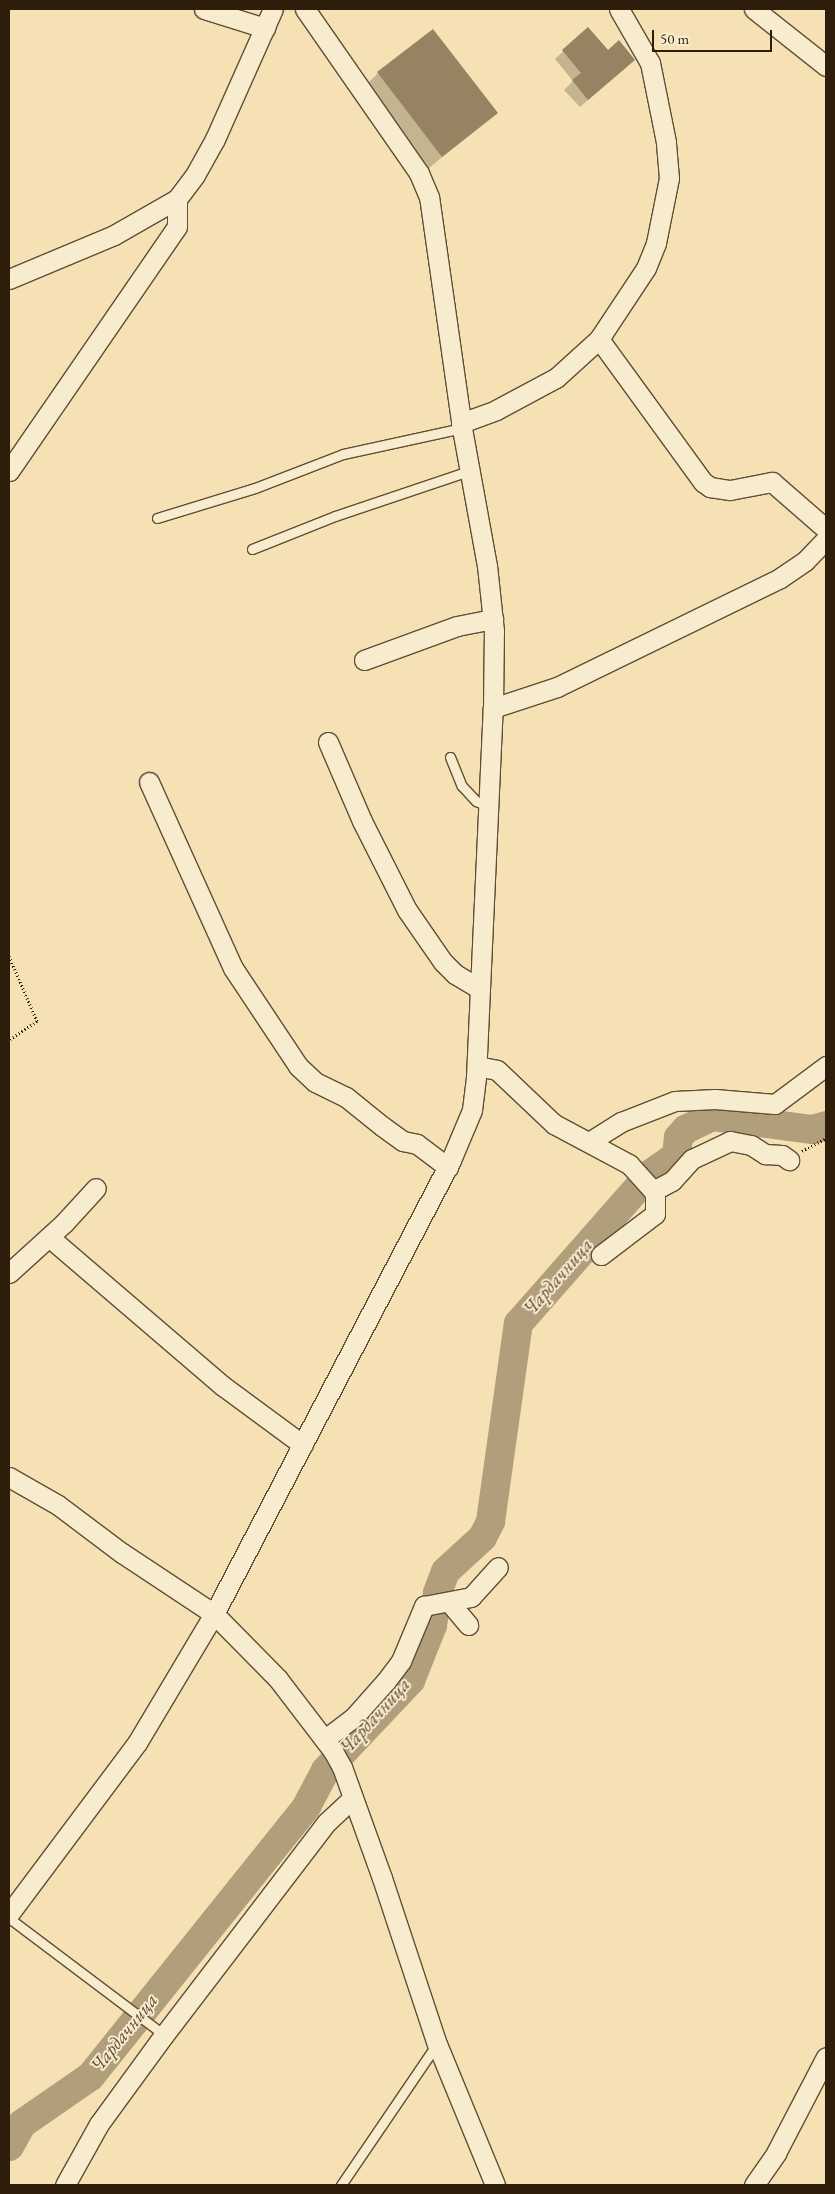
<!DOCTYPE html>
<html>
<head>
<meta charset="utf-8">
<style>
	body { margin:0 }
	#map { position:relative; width:835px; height:2194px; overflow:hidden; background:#f5e1b3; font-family:"EB Garamond",serif }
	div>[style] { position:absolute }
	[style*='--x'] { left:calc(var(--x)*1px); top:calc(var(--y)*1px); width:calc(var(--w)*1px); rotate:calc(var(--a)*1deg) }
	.shadow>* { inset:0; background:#0003 }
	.river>* { height:29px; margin:-14.5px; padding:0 14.5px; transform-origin:14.5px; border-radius:14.5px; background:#b19e7a }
	.building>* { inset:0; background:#958362 }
	.path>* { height:3px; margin-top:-1.5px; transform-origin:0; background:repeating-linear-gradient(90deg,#2e1d0b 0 1px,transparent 0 3.5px) }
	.roads { filter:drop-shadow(1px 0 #604e35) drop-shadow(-1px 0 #604e35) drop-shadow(0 1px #604e35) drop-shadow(0 -1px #604e35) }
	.lane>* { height:9px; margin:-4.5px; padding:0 4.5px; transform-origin:4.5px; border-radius:4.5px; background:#f8ecce }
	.street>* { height:19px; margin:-9.5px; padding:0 9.5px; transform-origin:9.5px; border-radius:9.5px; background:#f8ecce }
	span { translate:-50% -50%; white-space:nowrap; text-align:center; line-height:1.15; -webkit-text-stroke:4px #f8ecce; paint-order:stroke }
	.water-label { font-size:19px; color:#5c4a32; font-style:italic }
	.frame { position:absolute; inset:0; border:10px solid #2e1d0b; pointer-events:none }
	.scale { position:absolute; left:652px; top:30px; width:120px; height:22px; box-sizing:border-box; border:2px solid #2e1d0b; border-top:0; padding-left:6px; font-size:15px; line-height:18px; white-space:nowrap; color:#2e1d0b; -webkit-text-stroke:4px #f8ecce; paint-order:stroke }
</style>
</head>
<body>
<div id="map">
	<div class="shadow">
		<i style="clip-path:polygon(588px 29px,625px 68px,580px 107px,564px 90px,573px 81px,555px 59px)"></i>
		<i style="clip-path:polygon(378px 73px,496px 113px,429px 168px,365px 86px)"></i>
	</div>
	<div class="river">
		<i style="--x:9;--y:2146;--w:26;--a:-61"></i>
		<i style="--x:22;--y:2123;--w:83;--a:-34.7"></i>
		<i style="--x:90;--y:2076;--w:346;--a:-51.3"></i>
		<i style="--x:306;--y:1806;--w:41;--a:-62.2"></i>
		<i style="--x:325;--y:1770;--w:124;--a:-46.6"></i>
		<i style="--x:410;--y:1680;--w:59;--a:-68.2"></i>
		<i style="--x:432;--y:1625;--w:33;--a:-81"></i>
		<i style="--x:437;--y:1592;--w:22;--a:-69"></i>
		<i style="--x:445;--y:1571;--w:50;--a:-42.6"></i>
		<i style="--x:482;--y:1537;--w:18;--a:-63"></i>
		<i style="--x:490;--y:1521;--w:200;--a:-82"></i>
		<i style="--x:518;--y:1323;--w:198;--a:-48.7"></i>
		<i style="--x:649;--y:1174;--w:33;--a:-35"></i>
		<i style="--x:676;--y:1155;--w:18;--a:-84"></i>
		<i style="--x:678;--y:1137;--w:11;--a:-49"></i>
		<i style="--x:685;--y:1129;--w:30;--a:-26"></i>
		<i style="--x:712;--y:1116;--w:101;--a:7.4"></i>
		<i style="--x:812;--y:1129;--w:15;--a:-16"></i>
	</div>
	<div class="building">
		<i style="clip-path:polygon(588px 27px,608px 50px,619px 40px,635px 60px,588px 100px,572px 80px,581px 73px,562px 50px)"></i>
		<i style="clip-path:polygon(433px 29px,498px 113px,442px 157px,377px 72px)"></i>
	</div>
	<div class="path">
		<i style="--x:9;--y:956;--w:71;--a:66.7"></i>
		<i style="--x:37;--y:1021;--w:34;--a:146"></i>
		<i style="--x:802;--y:1151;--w:27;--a:-28"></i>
	</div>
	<div class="roads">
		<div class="lane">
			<i style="--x:157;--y:518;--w:102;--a:-17"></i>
			<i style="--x:255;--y:488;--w:94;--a:-21.1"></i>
			<i style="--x:343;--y:454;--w:122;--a:-12.3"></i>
			<i style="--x:252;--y:549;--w:89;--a:-21.7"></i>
			<i style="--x:335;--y:516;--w:141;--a:-18.6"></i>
			<i style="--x:450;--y:757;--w:31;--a:68"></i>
			<i style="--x:462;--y:786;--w:21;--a:47"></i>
			<i style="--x:476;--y:801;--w:12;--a:24"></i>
			<i style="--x:9;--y:1918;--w:194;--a:37"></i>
			<i style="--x:341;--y:2185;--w:171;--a:-55.8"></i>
		</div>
		<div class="street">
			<i style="--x:204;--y:9;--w:64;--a:17.3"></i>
			<i style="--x:754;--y:9;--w:92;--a:38.4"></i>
			<i style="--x:9;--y:279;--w:114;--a:-22.7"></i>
			<i style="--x:114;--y:235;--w:73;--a:-29.7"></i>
			<i style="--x:177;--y:199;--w:30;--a:-53"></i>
			<i style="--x:195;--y:175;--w:41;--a:-60.9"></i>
			<i style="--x:215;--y:139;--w:142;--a:-66"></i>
			<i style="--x:599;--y:339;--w:177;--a:54"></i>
			<i style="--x:703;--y:482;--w:9;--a:36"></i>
			<i style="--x:710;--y:487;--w:20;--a:9"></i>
			<i style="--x:730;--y:490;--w:43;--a:-10.8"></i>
			<i style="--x:772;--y:482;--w:72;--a:41"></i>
			<i style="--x:461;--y:423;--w:37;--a:-20"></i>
			<i style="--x:496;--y:410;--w:68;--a:-28.1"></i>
			<i style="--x:556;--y:378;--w:58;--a:-42.2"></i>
			<i style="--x:599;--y:339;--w:85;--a:-56.5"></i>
			<i style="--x:646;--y:268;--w:27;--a:-68"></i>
			<i style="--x:656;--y:243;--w:66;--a:-78.7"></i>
			<i style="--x:669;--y:178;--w:36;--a:-95"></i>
			<i style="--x:666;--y:142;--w:81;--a:-101.4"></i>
			<i style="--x:650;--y:63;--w:62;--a:-119.9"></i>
			<i style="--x:9;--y:471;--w:296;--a:-55.5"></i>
			<i style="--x:177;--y:227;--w:28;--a:-90"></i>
			<i style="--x:364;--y:660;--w:99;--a:-20.1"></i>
			<i style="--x:457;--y:626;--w:37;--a:-11"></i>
			<i style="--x:493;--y:708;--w:67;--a:-18.2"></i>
			<i style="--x:557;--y:687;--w:248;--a:-26"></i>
			<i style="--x:780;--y:578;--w:30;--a:-34"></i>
			<i style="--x:805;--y:561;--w:30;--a:-46"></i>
			<i style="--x:328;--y:742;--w:86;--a:66.7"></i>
			<i style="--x:362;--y:821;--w:100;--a:63.2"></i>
			<i style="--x:407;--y:910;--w:63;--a:55.3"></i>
			<i style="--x:443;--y:962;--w:17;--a:45"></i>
			<i style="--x:455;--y:974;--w:29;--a:31"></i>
			<i style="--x:149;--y:782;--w:204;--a:65.7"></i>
			<i style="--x:233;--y:968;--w:118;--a:56.4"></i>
			<i style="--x:298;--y:1066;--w:23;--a:43"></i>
			<i style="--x:315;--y:1082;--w:34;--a:26"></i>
			<i style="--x:346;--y:1097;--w:46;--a:38.9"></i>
			<i style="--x:382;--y:1126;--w:26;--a:36"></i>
			<i style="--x:403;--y:1141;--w:14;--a:12"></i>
			<i style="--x:417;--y:1144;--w:39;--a:37"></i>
			<i style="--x:477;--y:1066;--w:20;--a:11"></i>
			<i style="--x:497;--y:1070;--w:79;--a:43.5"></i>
			<i style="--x:554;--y:1124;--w:85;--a:28.1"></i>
			<i style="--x:629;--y:1164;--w:39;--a:48"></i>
			<i style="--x:655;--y:1193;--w:21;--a:90"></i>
			<i style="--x:655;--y:1214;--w:68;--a:142.8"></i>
			<i style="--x:589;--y:1142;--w:38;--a:-32"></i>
			<i style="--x:621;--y:1122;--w:58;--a:-21.3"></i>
			<i style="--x:675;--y:1101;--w:40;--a:-2.9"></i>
			<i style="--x:715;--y:1099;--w:60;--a:4.8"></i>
			<i style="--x:775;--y:1104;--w:64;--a:-36.7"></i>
			<i style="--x:653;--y:1191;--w:21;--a:-28"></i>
			<i style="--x:672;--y:1181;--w:30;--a:-48"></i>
			<i style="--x:692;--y:1159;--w:42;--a:-25.3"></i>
			<i style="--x:730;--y:1141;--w:21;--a:11"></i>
			<i style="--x:751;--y:1145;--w:17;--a:33"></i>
			<i style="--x:765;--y:1154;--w:17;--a:3"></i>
			<i style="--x:782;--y:1155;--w:9;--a:36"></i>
			<i style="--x:49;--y:1237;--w:229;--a:40.6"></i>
			<i style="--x:223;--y:1386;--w:99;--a:36.4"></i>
			<i style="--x:9;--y:1273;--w:74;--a:-42.3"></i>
			<i style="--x:64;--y:1223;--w:47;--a:-47.6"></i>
			<i style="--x:9;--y:1477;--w:56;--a:29.7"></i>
			<i style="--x:58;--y:1505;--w:80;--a:36.9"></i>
			<i style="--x:122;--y:1553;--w:110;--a:33.5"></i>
			<i style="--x:214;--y:1614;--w:91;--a:45.4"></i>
			<i style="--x:278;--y:1679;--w:91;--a:52.6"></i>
			<i style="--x:333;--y:1751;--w:18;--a:61"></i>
			<i style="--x:342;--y:1767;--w:118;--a:70.2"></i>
			<i style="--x:382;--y:1878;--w:175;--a:71.7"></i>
			<i style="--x:437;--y:2044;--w:152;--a:67.6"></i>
			<i style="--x:449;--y:1602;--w:30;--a:50"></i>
			<i style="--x:325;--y:1739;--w:35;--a:-37"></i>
			<i style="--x:353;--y:1718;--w:50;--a:-48.3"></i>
			<i style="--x:386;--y:1681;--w:25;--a:-53"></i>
			<i style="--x:401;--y:1661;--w:60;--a:-67.3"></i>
			<i style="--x:424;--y:1606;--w:48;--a:-10.8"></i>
			<i style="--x:471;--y:1597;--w:40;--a:-48"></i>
			<i style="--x:9;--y:1914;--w:214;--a:-53.2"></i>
			<i style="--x:137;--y:1743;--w:150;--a:-59.2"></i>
			<i style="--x:214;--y:1614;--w:512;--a:-62.43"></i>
			<i style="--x:451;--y:1160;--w:54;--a:-67.2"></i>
			<i style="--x:472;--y:1110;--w:33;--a:-83"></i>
			<i style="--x:476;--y:1077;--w:369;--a:-87.4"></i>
			<i style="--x:493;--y:708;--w:77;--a:-89.3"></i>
			<i style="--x:494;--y:631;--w:65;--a:-96.1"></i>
			<i style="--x:487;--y:566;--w:140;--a:-100.3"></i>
			<i style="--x:462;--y:428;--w:233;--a:-98.1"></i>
			<i style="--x:429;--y:197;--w:26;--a:-113"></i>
			<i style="--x:419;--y:173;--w:200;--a:-124.8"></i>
			<i style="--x:65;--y:2185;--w:70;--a:-60.9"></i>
			<i style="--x:99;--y:2124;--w:110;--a:-53.9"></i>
			<i style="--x:164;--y:2035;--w:268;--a:-52.6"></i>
			<i style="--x:327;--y:1822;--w:35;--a:-43"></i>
			<i style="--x:754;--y:2185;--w:39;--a:-55"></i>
			<i style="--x:776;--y:2153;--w:108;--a:-62.5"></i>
		</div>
	</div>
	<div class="water-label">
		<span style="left:558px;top:1277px;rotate:-49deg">Чардачница</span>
		<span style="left:375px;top:1716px;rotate:-48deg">Чардачница</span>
		<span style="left:124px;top:2033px;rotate:-51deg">Чардачница</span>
	</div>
	<div class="frame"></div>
	<div class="scale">50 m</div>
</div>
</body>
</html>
